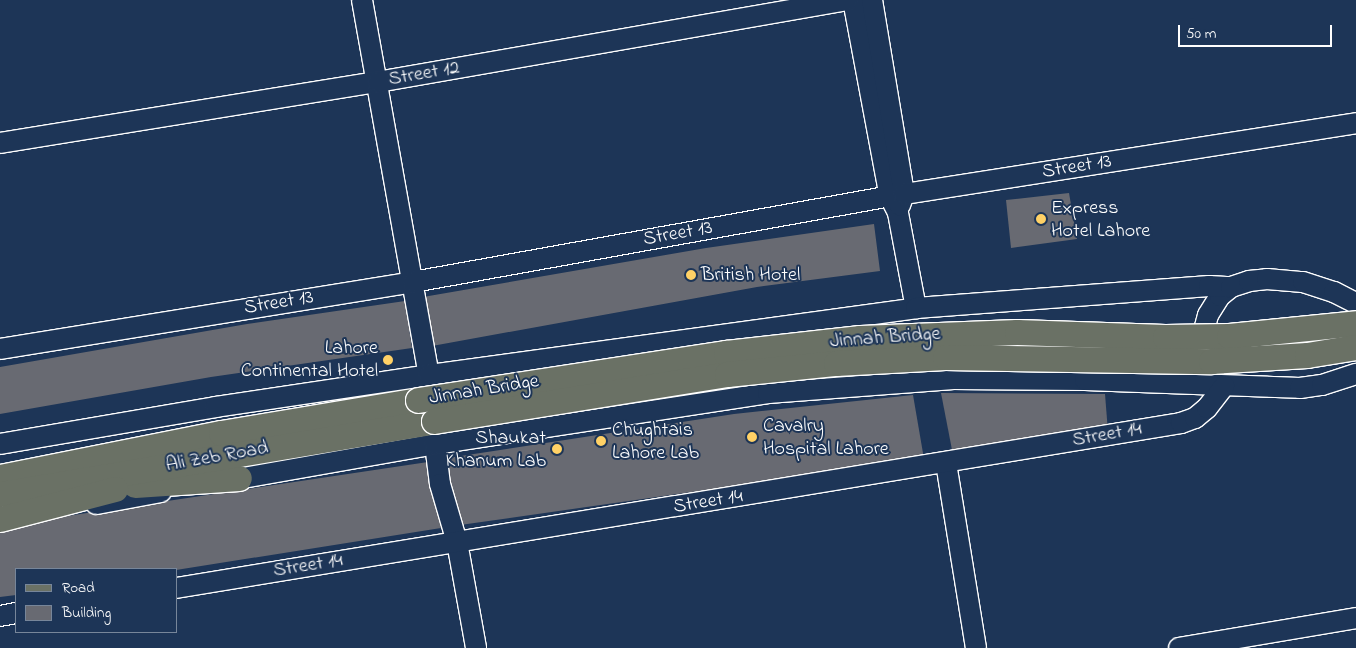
<!DOCTYPE html>
<html>
<head>
<meta charset="utf-8">
<style>
	body { margin:0 }
	#map { position:relative; width:1356px; height:648px; overflow:hidden; background:#1d3557; font-family:"Indie Flower",sans-serif }
	div>[style] { position:absolute }
	[style*='--x'] { left:calc(var(--x)*1px); top:calc(var(--y)*1px); width:calc(var(--w)*1px); rotate:calc(var(--a)*1deg) }
	.building>* { inset:0; background:#686a72 }
	.roads { filter:drop-shadow(1px 0 #fff) drop-shadow(-1px 0 #fff) drop-shadow(0 1px #fff) drop-shadow(0 -1px #fff) }
	.minor>* { height:20px; margin:-10px; padding:0 10px; transform-origin:10px; border-radius:10px; background:#1d3557 }
	.major>* { height:25px; margin:-12.5px; padding:0 12.5px; transform-origin:12.5px; border-radius:12.5px; background:#6a7165 }
	.bridges { filter:drop-shadow(1px 0 #fff) drop-shadow(-1px 0 #fff) drop-shadow(0 1px #fff) drop-shadow(0 -1px #fff) }
	.major-bridge>* { height:25px; margin:-12.5px; padding:0 12.5px; transform-origin:12.5px; border-radius:12.5px; background:#6a7165 }
	.dots>* { width:14px; height:14px; translate:-50% -50%; box-sizing:border-box; border:2px solid #1d3557; border-radius:50% }
	span { translate:-50% -50%; white-space:nowrap; text-align:center; line-height:1.15; -webkit-text-stroke:4px #1d3557; paint-order:stroke }
	.street-label { font-size:20px; color:#fff }
	.poi-label { font-size:20px; color:#fff }
	.left { translate:0 -50%; text-align:left }
	.right { translate:-100% -50%; text-align:right }
	.legend { position:absolute; left:15px; top:568px; width:162px; height:65px; box-sizing:border-box; background:#1d3557; border:1px solid #77869a; margin:0; padding:6px 9px; list-style:none; font-size:15px; color:#fff }
	.legend li { display:flex; align-items:center; gap:10px; height:25px }
	.legend b { width:25px; border:1px solid #77869a }
	.scale { position:absolute; left:1178px; top:25px; width:154px; height:22px; box-sizing:border-box; border:2px solid #fff; border-top:0; padding-left:6px; font-size:15px; line-height:18px; white-space:nowrap; color:#fff; -webkit-text-stroke:4px #1d3557; paint-order:stroke }
</style>
</head>
<body>
<div id="map">
	<div class="building">
		<i style="clip-path:polygon(1069px 193px,1077px 239px,1011px 248px,1006px 200px)"></i>
		<i style="clip-path:polygon(874px 224px,880px 271px,757px 287px,432px 346px,423px 297px,706px 248px)"></i>
		<i style="clip-path:polygon(405px 301px,412px 348px,211px 377px,0 414px,0 367px,247px 324px)"></i>
		<i style="clip-path:polygon(941px 393px,1105px 394px,1108px 432px,953px 455px)"></i>
		<i style="clip-path:polygon(913px 395px,924px 459px,453px 526px,441px 459px,734px 414px)"></i>
		<i style="clip-path:polygon(428px 462px,441px 528px,176px 570px,16px 569px,16px 595px,0 597px,0 526px)"></i>
	</div>
	<div class="roads">
		<div class="minor">
			<i style="--x:362;--y:0;--w:381;--a:79.9"></i>
			<i style="--x:853;--y:0;--w:200;--a:79.4"></i>
			<i style="--x:890;--y:197;--w:18;--a:63"></i>
			<i style="--x:898;--y:213;--w:97;--a:79.3"></i>
			<i style="--x:872;--y:0;--w:197;--a:80.6"></i>
			<i style="--x:904;--y:194;--w:12;--a:110"></i>
			<i style="--x:0;--y:143;--w:383;--a:-9.2"></i>
			<i style="--x:378;--y:82;--w:476;--a:-9.9"></i>
			<i style="--x:0;--y:349;--w:418;--a:-9.2"></i>
			<i style="--x:413;--y:282;--w:499;--a:-10.2"></i>
			<i style="--x:904;--y:194;--w:458;--a:-8.9"></i>
			<i style="--x:1202;--y:351;--w:6;--a:-108"></i>
			<i style="--x:1200;--y:345;--w:31;--a:-75"></i>
			<i style="--x:1208;--y:315;--w:22;--a:-58"></i>
			<i style="--x:1220;--y:296;--w:14;--a:-39"></i>
			<i style="--x:0;--y:444;--w:219;--a:-9.7"></i>
			<i style="--x:216;--y:407;--w:215;--a:-8.5"></i>
			<i style="--x:429;--y:375;--w:492;--a:-7.8"></i>
			<i style="--x:916;--y:308;--w:294;--a:-4.3"></i>
			<i style="--x:1209;--y:286;--w:22;--a:3"></i>
			<i style="--x:1231;--y:287;--w:19;--a:-18"></i>
			<i style="--x:1249;--y:281;--w:18;--a:-6"></i>
			<i style="--x:1267;--y:279;--w:36;--a:5"></i>
			<i style="--x:1303;--y:282;--w:33;--a:18"></i>
			<i style="--x:1334;--y:292;--w:25;--a:27"></i>
			<i style="--x:435;--y:444;--w:40;--a:82.9"></i>
			<i style="--x:440;--y:484;--w:60;--a:73.7"></i>
			<i style="--x:457;--y:542;--w:108;--a:79.8"></i>
			<i style="--x:946;--y:463;--w:187;--a:80.8"></i>
			<i style="--x:226;--y:481;--w:212;--a:-10"></i>
			<i style="--x:435;--y:444;--w:337;--a:-8.7"></i>
			<i style="--x:768;--y:393;--w:186;--a:-4.3"></i>
			<i style="--x:953;--y:379;--w:132;--a:0.4"></i>
			<i style="--x:1085;--y:380;--w:215;--a:2.1"></i>
			<i style="--x:1300;--y:388;--w:22;--a:-8"></i>
			<i style="--x:1322;--y:385;--w:36;--a:-18"></i>
			<i style="--x:96;--y:504;--w:66;--a:-10.5"></i>
			<i style="--x:176;--y:588;--w:1018;--a:-9.32"></i>
			<i style="--x:1181;--y:423;--w:15;--a:-20"></i>
			<i style="--x:1195;--y:418;--w:16;--a:-40"></i>
			<i style="--x:1207;--y:408;--w:28;--a:-52"></i>
			<i style="--x:0;--y:616;--w:16;--a:-11"></i>
			<i style="--x:1179;--y:648;--w:180;--a:-9.6"></i>
		</div>
		<div class="major">
			<i style="--x:0;--y:477;--w:225;--a:-11.3"></i>
			<i style="--x:221;--y:433;--w:200;--a:-9.5"></i>
			<i style="--x:135;--y:485;--w:104;--a:-3.9"></i>
			<i style="--x:0;--y:494;--w:440;--a:-9.5"></i>
			<i style="--x:0;--y:519;--w:119;--a:-14.6"></i>
		</div>
	</div>
	<div class="bridges">
		<div class="major-bridge">
			<i style="--x:418;--y:400;--w:312;--a:-8.7"></i>
			<i style="--x:726;--y:353;--w:135;--a:-6.4"></i>
			<i style="--x:860;--y:338;--w:157;--a:-2.2"></i>
			<i style="--x:1017;--y:332;--w:148;--a:1.9"></i>
			<i style="--x:1165;--y:337;--w:64;--a:-0.9"></i>
			<i style="--x:1229;--y:336;--w:128;--a:-5.8"></i>
			<i style="--x:434;--y:421;--w:297;--a:-9.1"></i>
			<i style="--x:727;--y:374;--w:110;--a:-5.8"></i>
			<i style="--x:836;--y:363;--w:109;--a:-3.2"></i>
			<i style="--x:945;--y:357;--w:266;--a:0.9"></i>
			<i style="--x:1211;--y:361;--w:96;--a:-3.6"></i>
			<i style="--x:1307;--y:355;--w:50;--a:-9.3"></i>
		</div>
	</div>
	<div class="dots">
		<i style="left:1041px;top:219px;background:#ffd166"></i>
		<i style="left:691px;top:275px;background:#ffd166"></i>
		<i style="left:388px;top:360px;background:#ffd166"></i>
		<i style="left:752px;top:437px;background:#ffd166"></i>
		<i style="left:601px;top:441px;background:#ffd166"></i>
		<i style="left:557px;top:449px;background:#ffd166"></i>
	</div>
	<div class="street-label">
		<span style="left:424px;top:74px;rotate:-10deg">Street 12</span>
		<span style="left:1077px;top:167px;rotate:-9deg">Street 13</span>
		<span style="left:678px;top:234px;rotate:-10deg">Street 13</span>
		<span style="left:279px;top:303px;rotate:-9deg">Street 13</span>
		<span style="left:885px;top:338px;rotate:-4deg">Jinnah Bridge</span>
		<span style="left:484px;top:390px;rotate:-9deg">Jinnah Bridge</span>
		<span style="left:1107px;top:435px;rotate:-10deg">Street 14</span>
		<span style="left:217px;top:457px;rotate:-10deg">Ali Zeb Road</span>
		<span style="left:708px;top:502px;rotate:-9deg">Street 14</span>
		<span style="left:308px;top:566px;rotate:-9deg">Street 14</span>
	</div>
	<div class="poi-label">
		<span class="left" style="left:1051px;top:220px">Express<br>Hotel Lahore</span>
		<span class="left" style="left:701px;top:275px">British Hotel</span>
		<span class="right" style="left:378px;top:360px">Lahore<br>Continental Hotel</span>
		<span class="left" style="left:763px;top:438px">Cavalry<br>Hospital Lahore</span>
		<span class="left" style="left:612px;top:442px">Chughtais<br>Lahore Lab</span>
		<span class="right" style="left:546px;top:450px">Shaukat<br>Khanum Lab</span>
	</div>
	<ul class="legend">
	<li><b style="height:6px;background:#6a7165"></b>Road</li>
	<li><b style="height:14px;background:#686a72"></b>Building</li>
	</ul>
	<div class="scale">50 m</div>
</div>
</body>
</html>
